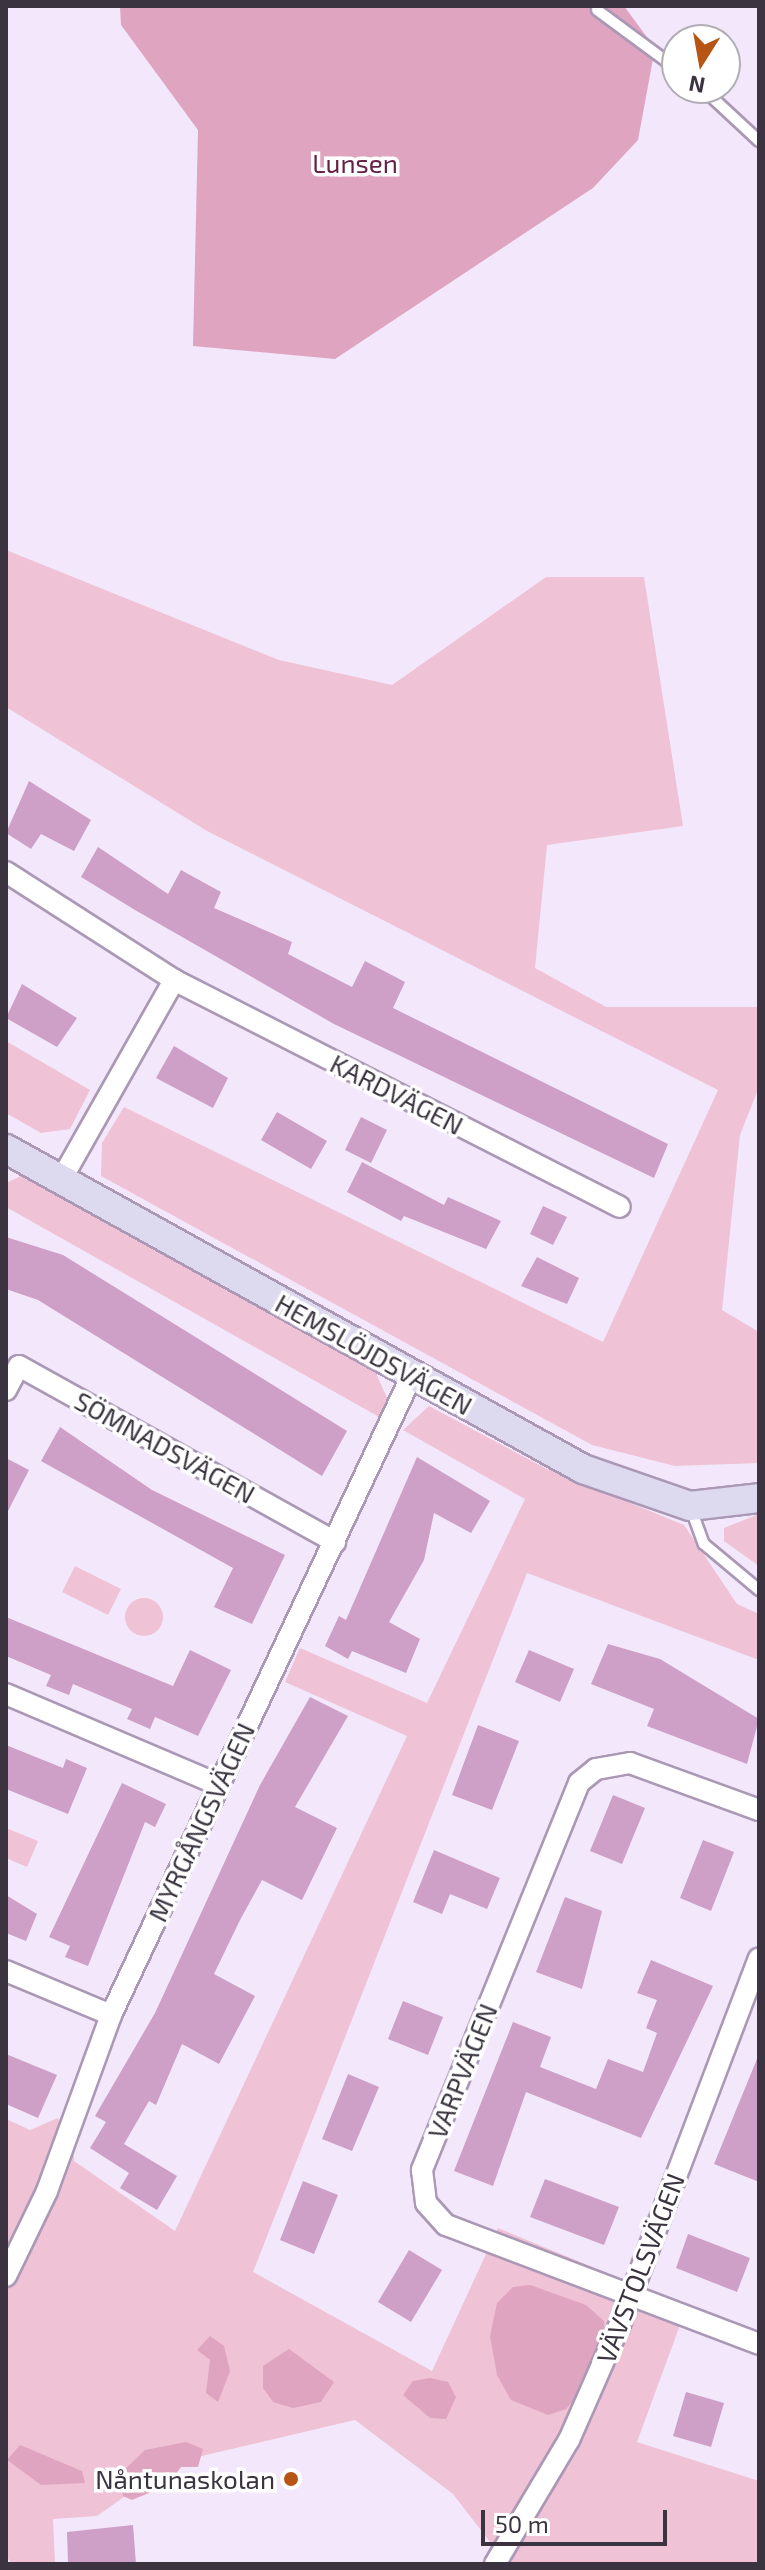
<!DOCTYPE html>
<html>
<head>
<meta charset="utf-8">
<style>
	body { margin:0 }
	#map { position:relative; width:765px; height:2570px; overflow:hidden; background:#f3e8fb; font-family:"Exo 2",sans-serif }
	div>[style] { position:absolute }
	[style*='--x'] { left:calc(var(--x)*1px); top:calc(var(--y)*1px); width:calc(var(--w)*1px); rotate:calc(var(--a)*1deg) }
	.green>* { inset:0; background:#efc2d5 }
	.round { border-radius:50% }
	.forest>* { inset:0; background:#dfa4bf }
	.building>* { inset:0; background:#ce9fc7 }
	.roads { filter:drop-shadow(2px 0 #aa98b5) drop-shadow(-2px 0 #aa98b5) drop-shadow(0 2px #aa98b5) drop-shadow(0 -2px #aa98b5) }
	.lane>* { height:10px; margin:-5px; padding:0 5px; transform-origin:5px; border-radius:5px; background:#fff }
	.street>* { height:20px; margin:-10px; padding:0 10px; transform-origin:10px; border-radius:10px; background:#fff }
	.secondary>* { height:28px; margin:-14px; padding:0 14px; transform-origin:14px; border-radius:14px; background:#ddd9ee }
	.dots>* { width:22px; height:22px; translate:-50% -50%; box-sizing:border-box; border:4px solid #fff; border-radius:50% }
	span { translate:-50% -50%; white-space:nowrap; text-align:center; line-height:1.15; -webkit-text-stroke:7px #fff; paint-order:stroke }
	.park-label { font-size:26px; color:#662246 }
	.street-label { font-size:26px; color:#3b3440 }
	.poi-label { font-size:26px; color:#3b3440 }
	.right { translate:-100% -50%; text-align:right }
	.frame { position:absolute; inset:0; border:8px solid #3b3440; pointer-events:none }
	.north { position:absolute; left:661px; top:24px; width:80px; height:80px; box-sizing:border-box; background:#fff; border:2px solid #b1aeb3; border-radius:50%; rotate:191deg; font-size:22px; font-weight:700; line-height:32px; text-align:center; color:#3b3440 }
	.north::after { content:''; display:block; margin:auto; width:28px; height:36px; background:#b65514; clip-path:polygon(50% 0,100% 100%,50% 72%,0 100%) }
	.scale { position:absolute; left:481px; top:2510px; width:186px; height:36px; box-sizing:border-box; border:4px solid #3b3440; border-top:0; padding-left:10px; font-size:24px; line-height:28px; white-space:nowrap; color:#3b3440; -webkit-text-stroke:6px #fff; paint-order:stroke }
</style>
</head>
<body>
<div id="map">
	<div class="green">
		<i style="clip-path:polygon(6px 550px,279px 660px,392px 685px,546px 577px,644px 577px,683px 826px,547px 845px,535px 968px,606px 1007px,759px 1007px,759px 1087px,740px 1135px,722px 1310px,759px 1332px,759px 1463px,675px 1466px,592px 1445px,101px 1176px,102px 1143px,124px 1107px,603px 1342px,718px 1090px,207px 831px,6px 707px)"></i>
		<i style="clip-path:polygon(6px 1041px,90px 1090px,70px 1129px,41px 1133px,6px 1113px)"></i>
		<i style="clip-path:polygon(21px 1176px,375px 1371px,388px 1400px,381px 1418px,6px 1207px,6px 1183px)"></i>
		<i style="clip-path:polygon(429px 1406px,547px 1469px,684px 1525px,737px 1604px,759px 1614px,759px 1660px,527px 1573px,253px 2272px,432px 2371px,498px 2228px,687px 2306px,637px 2442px,759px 2481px,759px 2564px,507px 2564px,453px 2494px,355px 2420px,172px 2463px,97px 2516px,53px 2519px,55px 2564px,13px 2564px,6px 2557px,6px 2119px,30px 2130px,58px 2118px,73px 2140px,74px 2161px,175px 2231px,407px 1736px,285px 1682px,300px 1648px,427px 1703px,525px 1499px,403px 1430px)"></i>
		<i style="clip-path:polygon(759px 1514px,759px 1566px,724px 1541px,724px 1528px)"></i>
		<i style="clip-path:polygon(75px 1566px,121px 1589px,108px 1615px,62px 1592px)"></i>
		<i class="round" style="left:125px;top:1598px;width:38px;height:38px"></i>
		<i style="clip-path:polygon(6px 1828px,38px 1841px,27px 1867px,6px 1858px)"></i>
	</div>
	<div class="forest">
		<i style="clip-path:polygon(120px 6px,624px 6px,655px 48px,638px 140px,593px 188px,335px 359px,193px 346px,198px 130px,121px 25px)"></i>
		<i style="clip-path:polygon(530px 2285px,586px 2305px,604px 2321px,605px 2344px,586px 2386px,566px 2409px,548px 2415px,511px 2400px,497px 2375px,490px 2336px,497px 2303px,513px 2287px)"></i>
		<i style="clip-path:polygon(210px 2336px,224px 2346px,230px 2371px,218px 2402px,206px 2393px,210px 2360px,197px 2350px)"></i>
		<i style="clip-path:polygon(289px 2349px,334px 2382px,321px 2402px,293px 2408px,273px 2402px,263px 2388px,263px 2366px)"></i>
		<i style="clip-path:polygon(430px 2378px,448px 2382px,456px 2397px,446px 2419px,430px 2418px,403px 2395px,413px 2381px)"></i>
		<i style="clip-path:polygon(186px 2442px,203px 2449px,198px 2467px,181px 2467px,168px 2485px,132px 2500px,123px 2496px,118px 2476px,145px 2450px)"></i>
		<i style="clip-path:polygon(20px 2445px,82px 2471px,85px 2483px,41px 2485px,7px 2460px)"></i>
	</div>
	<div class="building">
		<i style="clip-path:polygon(29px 781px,91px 820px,74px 851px,41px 834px,31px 849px,6px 833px)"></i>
		<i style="clip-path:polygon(98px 847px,168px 894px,181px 870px,221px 892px,214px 908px,292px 942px,288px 954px,352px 987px,365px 961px,405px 982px,393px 1008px,668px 1144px,654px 1178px,334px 1024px,135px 910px,81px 877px)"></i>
		<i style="clip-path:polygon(22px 984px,77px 1018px,57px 1047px,6px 1018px)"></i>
		<i style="clip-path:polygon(174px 1046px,228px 1078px,213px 1108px,156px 1078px)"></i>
		<i style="clip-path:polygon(277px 1112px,327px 1141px,311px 1169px,261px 1140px)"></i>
		<i style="clip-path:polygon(361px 1117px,387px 1130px,371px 1163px,345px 1150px)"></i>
		<i style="clip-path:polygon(362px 1162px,444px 1205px,448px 1197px,501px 1221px,486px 1249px,404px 1216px,401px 1221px,347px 1192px)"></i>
		<i style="clip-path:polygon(543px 1206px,567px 1217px,553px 1245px,530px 1234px)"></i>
		<i style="clip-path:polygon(6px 1237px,63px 1255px,347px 1431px,322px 1476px,38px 1300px,6px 1289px)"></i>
		<i style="clip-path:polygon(537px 1257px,579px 1278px,567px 1304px,521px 1286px)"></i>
		<i style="clip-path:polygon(60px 1427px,152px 1490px,285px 1555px,252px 1624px,214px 1607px,233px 1568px,41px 1461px)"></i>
		<i style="clip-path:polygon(417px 1457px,490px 1501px,471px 1533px,434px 1513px,424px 1560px,389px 1622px,420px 1639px,406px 1673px,352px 1651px,348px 1659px,325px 1646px,339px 1616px,346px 1620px)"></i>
		<i style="clip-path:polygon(6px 1458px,29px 1470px,6px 1515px)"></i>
		<i style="clip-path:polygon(6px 1617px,173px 1686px,190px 1650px,231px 1670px,198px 1736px,155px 1717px,150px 1729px,127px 1719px,132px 1709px,73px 1684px,69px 1695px,46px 1686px,51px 1675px,6px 1656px)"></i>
		<i style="clip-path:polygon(608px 1644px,660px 1659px,759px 1719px,747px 1764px,647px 1726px,654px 1709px,591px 1684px)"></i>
		<i style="clip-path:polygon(529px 1650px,574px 1669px,560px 1702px,515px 1682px)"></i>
		<i style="clip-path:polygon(310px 1697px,348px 1716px,295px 1807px,337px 1828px,302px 1900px,262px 1880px,240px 1920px,214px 1974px,255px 1996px,219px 2064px,182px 2044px,156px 2105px,149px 2101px,124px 2144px,177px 2176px,157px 2210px,120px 2188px,129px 2173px,90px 2148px,106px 2122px,95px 2116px,155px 2013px,260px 1785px)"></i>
		<i style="clip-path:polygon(478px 1725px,519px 1741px,492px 1810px,452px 1795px)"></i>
		<i style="clip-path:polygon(6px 1745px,63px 1768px,66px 1759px,87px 1768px,68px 1814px,6px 1789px)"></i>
		<i style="clip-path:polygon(122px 1783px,166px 1804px,155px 1827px,145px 1822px,88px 1966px,65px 1957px,70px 1946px,49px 1937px)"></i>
		<i style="clip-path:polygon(613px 1795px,645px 1808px,622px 1864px,590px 1851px)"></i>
		<i style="clip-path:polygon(703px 1840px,734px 1852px,711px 1911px,680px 1898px)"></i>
		<i style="clip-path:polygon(434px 1850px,500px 1878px,487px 1909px,450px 1894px,442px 1914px,413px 1902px)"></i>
		<i style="clip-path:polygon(6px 1895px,37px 1914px,26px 1941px,6px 1933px)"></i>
		<i style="clip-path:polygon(565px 1897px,602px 1911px,582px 1989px,536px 1972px)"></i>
		<i style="clip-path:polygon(651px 1960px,713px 1986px,641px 2138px,526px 2092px,493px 2186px,454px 2171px,513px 2022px,551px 2037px,540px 2067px,596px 2089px,608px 2059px,643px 2072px,657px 2033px,646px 2028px,657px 2000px,637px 1993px)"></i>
		<i style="clip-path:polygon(403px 2001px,443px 2017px,428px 2055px,388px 2039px)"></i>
		<i style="clip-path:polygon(6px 2054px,57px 2075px,38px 2118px,6px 2104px)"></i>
		<i style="clip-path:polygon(759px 2054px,759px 2182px,714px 2164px)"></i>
		<i style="clip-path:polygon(348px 2074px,379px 2087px,352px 2151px,322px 2139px)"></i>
		<i style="clip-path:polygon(545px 2179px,619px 2207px,604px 2245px,530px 2217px)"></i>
		<i style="clip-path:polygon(303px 2181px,338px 2195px,314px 2254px,280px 2240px)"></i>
		<i style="clip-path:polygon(688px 2234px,750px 2258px,737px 2292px,676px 2268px)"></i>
		<i style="clip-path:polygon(409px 2250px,442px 2270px,411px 2322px,378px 2302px)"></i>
		<i style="clip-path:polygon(686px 2392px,724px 2403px,711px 2447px,673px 2436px)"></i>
		<i style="clip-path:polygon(133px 2525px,136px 2564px,68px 2564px,67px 2532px)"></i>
	</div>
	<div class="roads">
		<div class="lane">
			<i style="--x:597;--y:10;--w:99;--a:36.4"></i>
			<i style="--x:702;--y:88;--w:78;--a:42.9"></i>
			<i style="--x:691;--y:1509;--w:37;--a:70"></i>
			<i style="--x:704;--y:1544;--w:72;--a:39.9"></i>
		</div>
		<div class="street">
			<i style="--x:6;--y:872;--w:200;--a:32.7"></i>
			<i style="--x:174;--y:980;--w:500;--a:26.97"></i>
			<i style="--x:61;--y:1180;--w:230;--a:-60.5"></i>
			<i style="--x:6;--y:1390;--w:27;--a:-62"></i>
			<i style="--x:19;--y:1366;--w:362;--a:29.1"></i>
			<i style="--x:6;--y:1694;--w:229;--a:23.1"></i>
			<i style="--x:759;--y:1810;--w:137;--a:-160"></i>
			<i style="--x:630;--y:1763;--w:35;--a:170"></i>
			<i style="--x:596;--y:1769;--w:22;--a:141"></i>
			<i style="--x:579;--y:1783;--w:418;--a:112.1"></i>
			<i style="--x:422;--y:2170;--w:33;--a:83"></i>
			<i style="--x:426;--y:2203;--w:30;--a:48"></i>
			<i style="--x:446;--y:2225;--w:335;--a:20.8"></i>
			<i style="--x:6;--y:1971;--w:114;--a:22.7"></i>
			<i style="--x:6;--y:2276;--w:94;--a:-64.2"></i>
			<i style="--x:47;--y:2191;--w:187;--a:-70"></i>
			<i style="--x:111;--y:2015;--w:707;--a:-64.81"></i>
			<i style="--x:495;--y:2564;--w:144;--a:-59.2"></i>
			<i style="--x:569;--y:2440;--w:127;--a:-66.3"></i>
			<i style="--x:620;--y:2324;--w:391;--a:-69.2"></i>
		</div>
		<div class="secondary">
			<i style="--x:6;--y:1149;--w:660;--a:29.01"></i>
			<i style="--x:583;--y:1469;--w:113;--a:19.1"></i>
			<i style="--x:690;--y:1506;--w:69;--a:-6.6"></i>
		</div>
	</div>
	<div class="dots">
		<i style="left:291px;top:2479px;background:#b65514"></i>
	</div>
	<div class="park-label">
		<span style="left:355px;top:163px">Lunsen</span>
	</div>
	<div class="street-label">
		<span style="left:397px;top:1094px;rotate:27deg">KARDVÄGEN</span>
		<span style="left:374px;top:1354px;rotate:29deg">HEMSLÖJDSVÄGEN</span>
		<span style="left:165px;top:1447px;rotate:29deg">SÖMNADSVÄGEN</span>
		<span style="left:201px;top:1822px;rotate:-65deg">MYRGÅNGSVÄGEN</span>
		<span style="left:462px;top:2071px;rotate:-68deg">VARPVÄGEN</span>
		<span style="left:640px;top:2268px;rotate:-69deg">VÄVSTOLSVÄGEN</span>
	</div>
	<div class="poi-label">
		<span class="right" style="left:275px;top:2479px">Nåntunaskolan</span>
	</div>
	<div class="frame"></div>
	<div class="north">N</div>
	<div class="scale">50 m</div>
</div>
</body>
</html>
